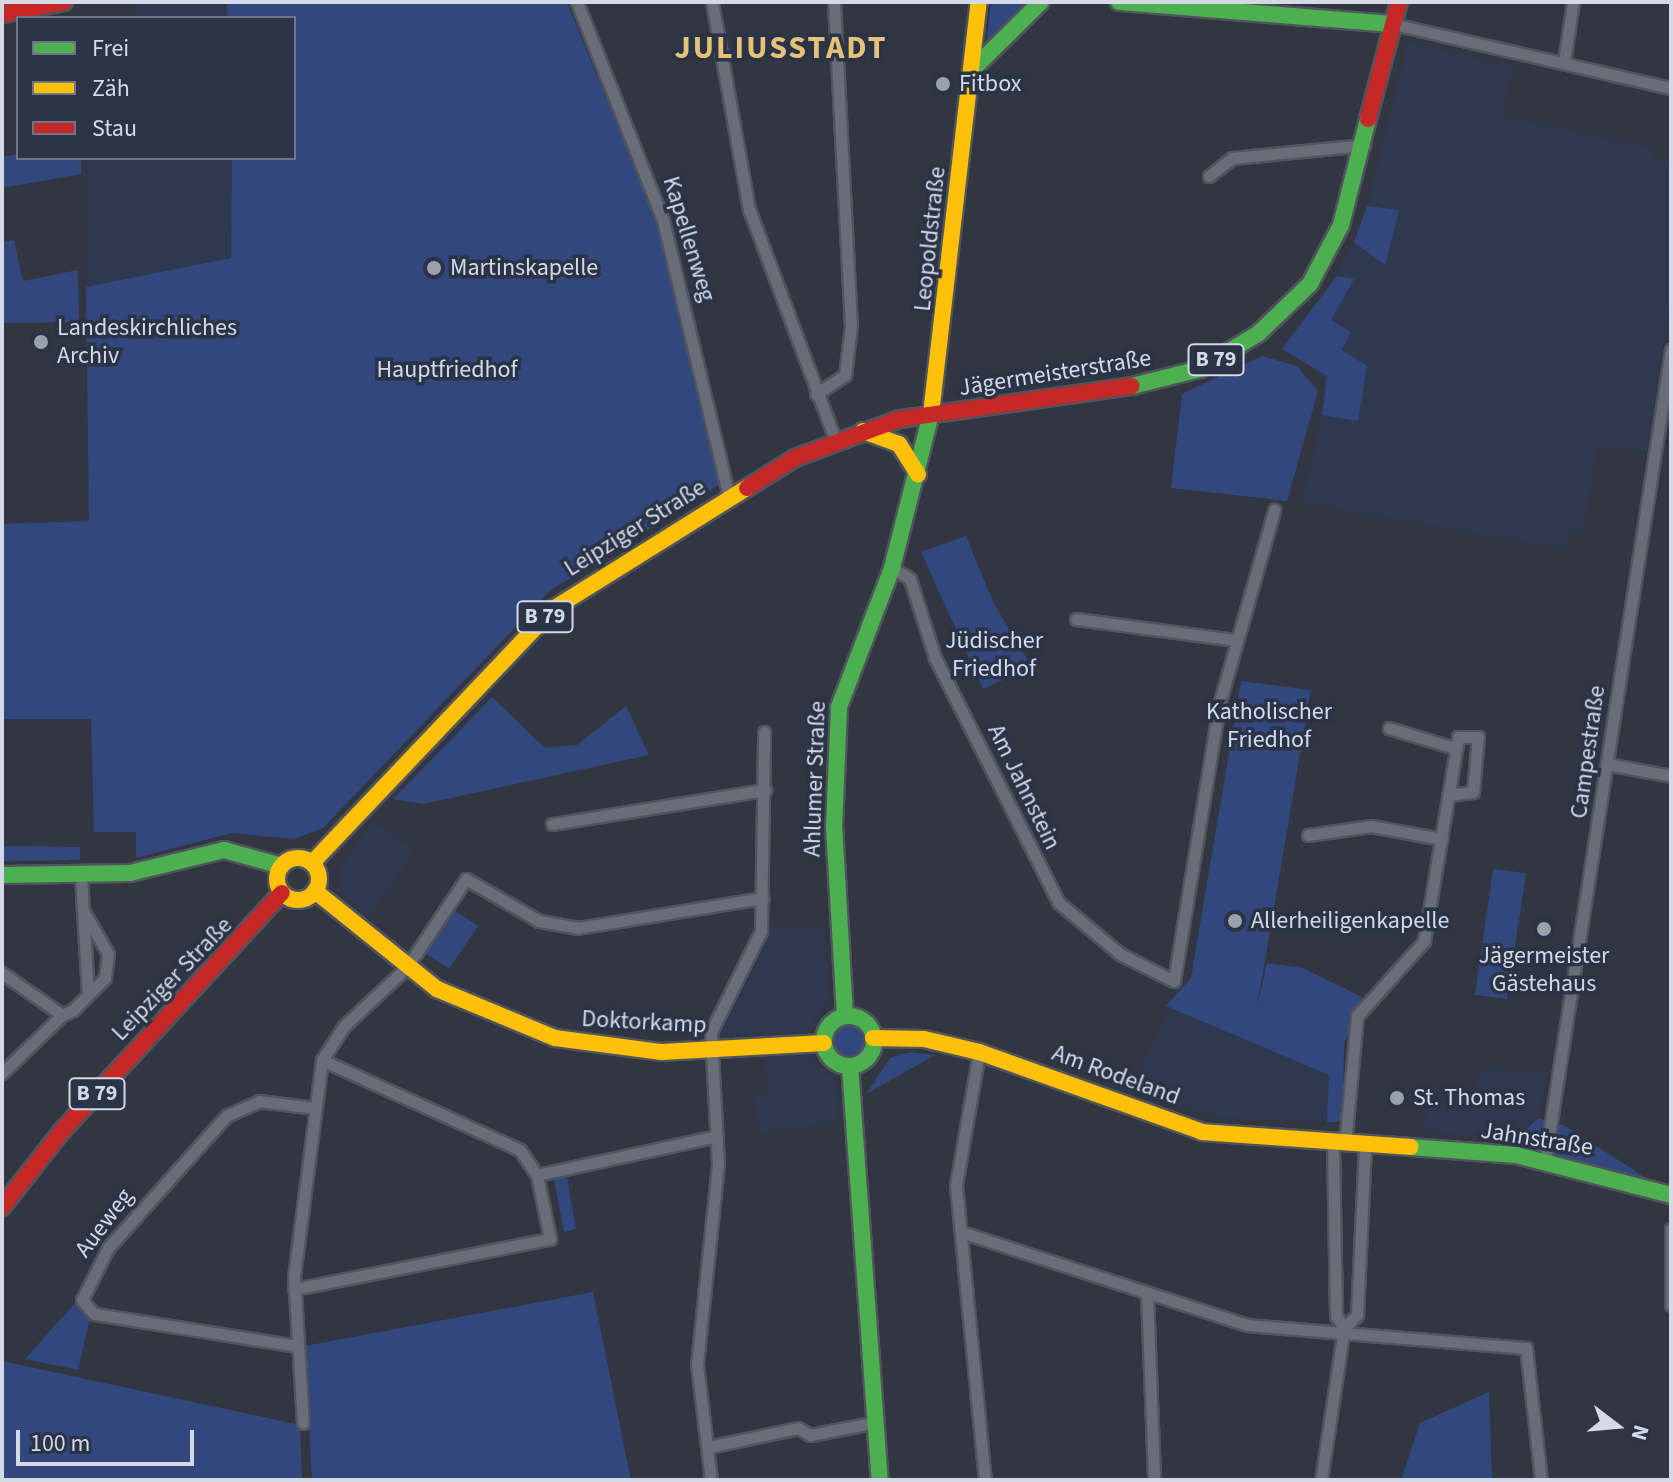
<!DOCTYPE html>
<html>
<head>
<meta charset="utf-8">
<style>
	body { margin:0 }
	#map { position:relative; width:1673px; height:1482px; overflow:hidden; background:#313640; font-family:"Source Sans 3",sans-serif }
	div>[style] { position:absolute }
	[style*='--x'] { left:calc(var(--x)*1px); top:calc(var(--y)*1px); width:calc(var(--w)*1px); rotate:calc(var(--a)*1deg) }
	.built>* { inset:0; background:#2e394f }
	.green>* { inset:0; background:#32477e }
	.round { border-radius:50% }
	.roads { filter:drop-shadow(2px 0 #50545c) drop-shadow(-2px 0 #50545c) drop-shadow(0 2px #50545c) drop-shadow(0 -2px #50545c) }
	.street>* { height:11px; margin:-5.5px; padding:0 5.5px; transform-origin:5.5px; border-radius:5.5px; background:#686d78 }
	.fast>* { height:16px; margin:-8px; padding:0 8px; transform-origin:8px; border-radius:8px; background:#4caf50 }
	.fast>.ring { margin:-8px; padding:0; box-sizing:content-box; background:none; border:16px solid #4caf50; border-radius:50% }
	.slow>* { height:16px; margin:-8px; padding:0 8px; transform-origin:8px; border-radius:8px; background:#ffc107 }
	.slow>.ring { margin:-8px; padding:0; box-sizing:content-box; background:none; border:16px solid #ffc107; border-radius:50% }
	.jam>* { height:16px; margin:-8px; padding:0 8px; transform-origin:8px; border-radius:8px; background:#c62828 }
	.dots>* { width:22px; height:22px; translate:-50% -50%; box-sizing:border-box; border:4px solid #2b3346; border-radius:50% }
	span { translate:-50% -50%; white-space:nowrap; text-align:center; line-height:1.15; -webkit-text-stroke:7px #2b3346; paint-order:stroke }
	.shield-label span { padding:2px 6px; background:#2b3346; border:2px solid; border-radius:6px; -webkit-text-stroke-width:0 }
	.shield-label { font-size:22px; color:#d4d9e5; font-weight:700 }
	.poi-label { font-size:24px; color:#d4d9e5 }
	.left { translate:0 -50%; text-align:left }
	.street-label { font-size:24px; color:#d4d9e5 }
	.park-label { font-size:24px; color:#d1dbef }
	.district-label { font-size:32px; color:#e4c379; font-weight:700; letter-spacing:2px }
	.frame { position:absolute; inset:0; border:4px solid #d4d9e5; pointer-events:none }
	.legend { position:absolute; left:16px; top:16px; width:280px; height:144px; box-sizing:border-box; background:#2b3346; border:2px solid #6f7586; margin:0; padding:10px 14px; list-style:none; font-size:24px; color:#d4d9e5 }
	.legend li { display:flex; align-items:center; gap:16px; height:40px }
	.legend b { width:40px; border:2px solid #6f7586 }
	.north { position:absolute; left:1577px; top:1386px; width:80px; height:80px; -webkit-text-stroke:6px #2b3346; paint-order:stroke; rotate:106deg; font-size:22px; font-weight:700; line-height:32px; text-align:center; color:#d4d9e5 }
	.north::after { content:''; display:block; margin:auto; width:28px; height:36px; background:#d4d9e5; clip-path:polygon(50% 0,100% 100%,50% 72%,0 100%) }
	.scale { position:absolute; left:16px; top:1430px; width:178px; height:36px; box-sizing:border-box; border:4px solid #d4d9e5; border-top:0; padding-left:10px; font-size:24px; line-height:28px; white-space:nowrap; color:#d4d9e5; -webkit-text-stroke:6px #2b3346; paint-order:stroke }
</style>
</head>
<body>
<div id="map">
	<div class="built">
		<i style="clip-path:polygon(135px 2px,227px 2px,228px 18px,138px 18px)"></i>
		<i style="clip-path:polygon(1408px 41px,1513px 66px,1502px 116px,1655px 148px,1654px 158px,1671px 161px,1671px 297px,1647px 451px,1597px 448px,1583px 533px,1570px 531px,1567px 550px,1302px 503px,1329px 383px,1283px 343px,1322px 300px,1362px 225px)"></i>
		<i style="clip-path:polygon(88px 158px,232px 158px,231px 258px,86px 287px)"></i>
		<i style="clip-path:polygon(372px 820px,415px 850px,368px 919px,342px 893px,339px 870px)"></i>
		<i style="clip-path:polygon(766px 926px,823px 928px,830px 998px,807px 1030px,807px 1058px,836px 1081px,839px 1121px,760px 1134px,752px 1093px,768px 1091px,763px 1035px,722px 1036px,722px 1029px,759px 961px)"></i>
		<i style="clip-path:polygon(1175px 996px,1336px 1071px,1335px 1122px,1217px 1118px,1129px 1091px)"></i>
		<i style="clip-path:polygon(1483px 1066px,1548px 1074px,1537px 1117px,1511px 1140px,1422px 1131px,1430px 1102px,1464px 1112px)"></i>
	</div>
	<div class="green">
		<i style="clip-path:polygon(227px 2px,567px 2px,655px 218px,691px 335px,719px 485px,550px 591px,323px 828px,294px 839px,232px 833px,136px 858px,136px 832px,94px 832px,91px 719px,2px 719px,2px 524px,89px 521px,86px 287px,231px 258px,232px 158px,294px 158px,294px 18px,228px 18px)"></i>
		<i style="clip-path:polygon(991px 2px,1041px 2px,985px 55px)"></i>
		<i style="clip-path:polygon(18px 154px,81px 158px,81px 174px,2px 188px,2px 157px)"></i>
		<i style="clip-path:polygon(1367px 206px,1399px 210px,1385px 265px,1354px 242px)"></i>
		<i style="clip-path:polygon(14px 240px,23px 281px,78px 270px,79px 322px,2px 323px,2px 242px)"></i>
		<i style="clip-path:polygon(1337px 276px,1354px 279px,1331px 320px,1351px 332px,1342px 350px,1367px 366px,1358px 421px,1322px 415px,1327px 376px,1282px 349px)"></i>
		<i style="clip-path:polygon(1262px 356px,1297px 366px,1318px 391px,1287px 501px,1171px 488px,1182px 394px)"></i>
		<i style="clip-path:polygon(966px 536px,994px 604px,1032px 667px,983px 689px,921px 552px)"></i>
		<i style="clip-path:polygon(1241px 681px,1311px 690px,1256px 1013px,1267px 963px,1303px 968px,1362px 997px,1344px 1044px,1343px 1122px,1327px 1122px,1329px 1075px,1166px 1006px,1191px 978px)"></i>
		<i style="clip-path:polygon(492px 697px,545px 748px,577px 745px,626px 706px,649px 755px,423px 804px,393px 799px)"></i>
		<i style="clip-path:polygon(2px 846px,80px 847px,80px 860px,2px 861px)"></i>
		<i style="clip-path:polygon(1493px 869px,1526px 873px,1507px 999px,1475px 995px)"></i>
		<i style="clip-path:polygon(448px 906px,478px 926px,449px 969px,419px 949px)"></i>
		<i class="round" style="left:832px;top:1023px;width:34px;height:34px"></i>
		<i style="clip-path:polygon(909px 1052px,935px 1055px,866px 1094px,890px 1058px)"></i>
		<i style="clip-path:polygon(1538px 1118px,1565px 1126px,1651px 1181px,1513px 1144px)"></i>
		<i style="clip-path:polygon(566px 1172px,576px 1229px,564px 1232px,553px 1175px)"></i>
		<i style="clip-path:polygon(593px 1292px,631px 1480px,312px 1480px,305px 1346px)"></i>
		<i style="clip-path:polygon(75px 1303px,90px 1318px,78px 1370px,25px 1359px)"></i>
		<i style="clip-path:polygon(2px 1361px,300px 1425px,302px 1480px,2px 1480px)"></i>
		<i style="clip-path:polygon(1489px 1392px,1492px 1480px,1401px 1480px,1420px 1423px)"></i>
	</div>
	<div class="roads">
		<div class="street">
			<i style="--x:577;--y:2;--w:234;--a:68.5"></i>
			<i style="--x:663;--y:220;--w:286;--a:76.6"></i>
			<i style="--x:712;--y:2;--w:210;--a:79.9"></i>
			<i style="--x:749;--y:209;--w:246;--a:69.5"></i>
			<i style="--x:1393;--y:24;--w:285;--a:13"></i>
			<i style="--x:1564;--y:62;--w:61;--a:-81.5"></i>
			<i style="--x:1209;--y:176;--w:29;--a:-38"></i>
			<i style="--x:1232;--y:158;--w:133;--a:-5.6"></i>
			<i style="--x:816;--y:394;--w:35;--a:-33"></i>
			<i style="--x:845;--y:375;--w:49;--a:-83"></i>
			<i style="--x:851;--y:326;--w:324;--a:-93"></i>
			<i style="--x:892;--y:568;--w:21;--a:31"></i>
			<i style="--x:910;--y:579;--w:83;--a:72.4"></i>
			<i style="--x:935;--y:658;--w:273;--a:63.2"></i>
			<i style="--x:1058;--y:902;--w:81;--a:40"></i>
			<i style="--x:1120;--y:954;--w:60;--a:26.6"></i>
			<i style="--x:1174;--y:981;--w:280;--a:-80.7"></i>
			<i style="--x:1219;--y:705;--w:203;--a:-74.2"></i>
			<i style="--x:1076;--y:619;--w:160;--a:7.5"></i>
			<i style="--x:1389;--y:728;--w:69;--a:16.9"></i>
			<i style="--x:1607;--y:764;--w:65;--a:10.6"></i>
			<i style="--x:552;--y:824;--w:216;--a:-9.1"></i>
			<i style="--x:1308;--y:835;--w:64;--a:-8.1"></i>
			<i style="--x:1371;--y:826;--w:72;--a:10.4"></i>
			<i style="--x:81;--y:874;--w:36;--a:87"></i>
			<i style="--x:2;--y:973;--w:73;--a:35"></i>
			<i style="--x:979;--y:1052;--w:135;--a:99.8"></i>
			<i style="--x:956;--y:1185;--w:296;--a:84.4"></i>
			<i style="--x:322;--y:1060;--w:217;--a:24.4"></i>
			<i style="--x:520;--y:1150;--w:30;--a:56"></i>
			<i style="--x:537;--y:1175;--w:184;--a:-12.2"></i>
			<i style="--x:2;--y:1073;--w:83;--a:-44"></i>
			<i style="--x:62;--y:1015;--w:12;--a:-24"></i>
			<i style="--x:73;--y:1010;--w:45;--a:-45"></i>
			<i style="--x:105;--y:978;--w:24;--a:-83"></i>
			<i style="--x:108;--y:954;--w:51;--a:-119.6"></i>
			<i style="--x:83;--y:910;--w:85;--a:86.6"></i>
			<i style="--x:1345;--y:1144;--w:129;--a:-84.6"></i>
			<i style="--x:1357;--y:1016;--w:101;--a:-48.2"></i>
			<i style="--x:1424;--y:941;--w:207;--a:-80.5"></i>
			<i style="--x:1458;--y:737;--w:20;--a:0"></i>
			<i style="--x:1478;--y:737;--w:55;--a:95.2"></i>
			<i style="--x:1473;--y:792;--w:25;--a:173"></i>
			<i style="--x:1545;--y:1160;--w:820;--a:-81.16"></i>
			<i style="--x:1671;--y:1229;--w:76;--a:90"></i>
			<i style="--x:961;--y:1232;--w:301;--a:18"></i>
			<i style="--x:1247;--y:1325;--w:280;--a:4.7"></i>
			<i style="--x:1526;--y:1348;--w:133;--a:83.5"></i>
			<i style="--x:294;--y:1289;--w:261;--a:-11.1"></i>
			<i style="--x:550;--y:1239;--w:65;--a:-101.5"></i>
			<i style="--x:1147;--y:1294;--w:186;--a:87.8"></i>
			<i style="--x:1344;--y:1328;--w:18;--a:-45"></i>
			<i style="--x:1357;--y:1315;--w:170;--a:-87.3"></i>
			<i style="--x:297;--y:1346;--w:206;--a:-171"></i>
			<i style="--x:94;--y:1314;--w:18;--a:-131"></i>
			<i style="--x:82;--y:1300;--w:58;--a:-63.4"></i>
			<i style="--x:108;--y:1248;--w:177;--a:-48.2"></i>
			<i style="--x:226;--y:1116;--w:36;--a:-24"></i>
			<i style="--x:259;--y:1101;--w:56;--a:7.1"></i>
			<i style="--x:303;--y:1423;--w:147;--a:-93.5"></i>
			<i style="--x:294;--y:1276;--w:218;--a:-82.6"></i>
			<i style="--x:322;--y:1060;--w:40;--a:-57.1"></i>
			<i style="--x:344;--y:1026;--w:86;--a:-43.1"></i>
			<i style="--x:407;--y:967;--w:106;--a:-56.2"></i>
			<i style="--x:466;--y:879;--w:84;--a:29.9"></i>
			<i style="--x:539;--y:921;--w:39;--a:10"></i>
			<i style="--x:577;--y:928;--w:188;--a:-9.2"></i>
			<i style="--x:708;--y:1447;--w:92;--a:-11.9"></i>
			<i style="--x:798;--y:1428;--w:14;--a:30"></i>
			<i style="--x:810;--y:1435;--w:63;--a:-11"></i>
			<i style="--x:711;--y:1480;--w:117;--a:-96.9"></i>
			<i style="--x:697;--y:1364;--w:202;--a:-84"></i>
			<i style="--x:718;--y:1163;--w:131;--a:-93.1"></i>
			<i style="--x:711;--y:1032;--w:113;--a:-63.7"></i>
			<i style="--x:761;--y:931;--w:199;--a:-89.1"></i>
			<i style="--x:1321;--y:1480;--w:154;--a:-81.4"></i>
			<i style="--x:1344;--y:1328;--w:14;--a:-124"></i>
			<i style="--x:1336;--y:1316;--w:173;--a:-91"></i>
		</div>
		<div class="fast">
			<i style="--x:1119;--y:2;--w:275;--a:4.6"></i>
			<i style="--x:973;--y:69;--w:95;--a:-44.6"></i>
			<i style="--x:1132;--y:386;--w:70;--a:-14"></i>
			<i style="--x:1200;--y:369;--w:69;--a:-31.4"></i>
			<i style="--x:1259;--y:333;--w:71;--a:-43.9"></i>
			<i style="--x:1310;--y:284;--w:67;--a:-62.3"></i>
			<i style="--x:1341;--y:225;--w:109;--a:-75.7"></i>
			<i style="--x:2;--y:875;--w:128;--a:-0.9"></i>
			<i style="--x:130;--y:873;--w:97;--a:-13.7"></i>
			<i style="--x:224;--y:850;--w:60;--a:15.4"></i>
			<i style="--x:845;--y:1016;--w:189;--a:-93.3"></i>
			<i style="--x:834;--y:827;--w:120;--a:-87.6"></i>
			<i style="--x:839;--y:707;--w:149;--a:-69.1"></i>
			<i style="--x:892;--y:568;--w:159;--a:-75.8"></i>
			<i class="ring" style="left:824px;top:1016px;width:34px;height:34px"></i>
			<i style="--x:850;--y:1066;--w:415;--a:85.9"></i>
			<i style="--x:1410;--y:1147;--w:106;--a:4.3"></i>
			<i style="--x:1516;--y:1155;--w:160;--a:14.5"></i>
		</div>
		<div class="slow">
			<i style="--x:931;--y:414;--w:415;--a:-83.4"></i>
			<i style="--x:863;--y:431;--w:38;--a:20"></i>
			<i style="--x:899;--y:444;--w:36;--a:58"></i>
			<i class="ring" style="left:277px;top:858px;width:26px;height:26px"></i>
			<i style="--x:312;--y:863;--w:350;--a:-46.5"></i>
			<i style="--x:553;--y:609;--w:229;--a:-32"></i>
			<i style="--x:315;--y:891;--w:156;--a:38.8"></i>
			<i style="--x:437;--y:989;--w:128;--a:22.6"></i>
			<i style="--x:555;--y:1038;--w:108;--a:7.5"></i>
			<i style="--x:662;--y:1052;--w:162;--a:-3.2"></i>
			<i style="--x:873;--y:1038;--w:51;--a:1.1"></i>
			<i style="--x:924;--y:1039;--w:57;--a:13.3"></i>
			<i style="--x:979;--y:1052;--w:237;--a:19.7"></i>
			<i style="--x:1202;--y:1132;--w:209;--a:4.1"></i>
		</div>
		<div class="jam">
			<i style="--x:2;--y:14;--w:63;--a:-11"></i>
			<i style="--x:1368;--y:119;--w:121;--a:-75.2"></i>
			<i style="--x:747;--y:488;--w:57;--a:-32"></i>
			<i style="--x:795;--y:458;--w:112;--a:-20.4"></i>
			<i style="--x:900;--y:419;--w:234;--a:-8.1"></i>
			<i style="--x:2;--y:1207;--w:97;--a:-51.7"></i>
			<i style="--x:62;--y:1131;--w:324;--a:-47.3"></i>
		</div>
	</div>
	<div class="dots">
		<i style="left:943px;top:84px;background:#9ba0ab"></i>
		<i style="left:434px;top:268px;background:#9ba0ab"></i>
		<i style="left:41px;top:342px;background:#9ba0ab"></i>
		<i style="left:1235px;top:921px;background:#9ba0ab"></i>
		<i style="left:1544px;top:929px;background:#9ba0ab"></i>
		<i style="left:1397px;top:1098px;background:#9ba0ab"></i>
	</div>
	<div class="shield-label">
		<span style="left:1216px;top:360px">B 79</span>
		<span style="left:545px;top:617px">B 79</span>
		<span style="left:97px;top:1094px">B 79</span>
	</div>
	<div class="poi-label">
		<span class="left" style="left:959px;top:84px">Fitbox</span>
		<span class="left" style="left:450px;top:268px">Martinskapelle</span>
		<span class="left" style="left:57px;top:342px">Landeskirchliches<br>Archiv</span>
		<span class="left" style="left:1251px;top:921px">Allerheiligenkapelle</span>
		<span style="left:1544px;top:970px">Jägermeister<br>Gästehaus</span>
		<span class="left" style="left:1413px;top:1098px">St. Thomas</span>
	</div>
	<div class="street-label">
		<span style="left:689px;top:239px;rotate:73deg">Kapellenweg</span>
		<span style="left:930px;top:239px;rotate:-84deg">Leopoldstraße</span>
		<span style="left:1055px;top:373px;rotate:-9deg">Jägermeisterstraße</span>
		<span style="left:635px;top:528px;rotate:-32deg">Leipziger Straße</span>
		<span style="left:1588px;top:752px;rotate:-82deg">Campestraße</span>
		<span style="left:815px;top:779px;rotate:-88deg">Ahlumer Straße</span>
		<span style="left:1024px;top:787px;rotate:64deg">Am Jahnstein</span>
		<span style="left:172px;top:979px;rotate:-46deg">Leipziger Straße</span>
		<span style="left:644px;top:1022px;rotate:3deg">Doktorkamp</span>
		<span style="left:1116px;top:1075px;rotate:20deg">Am Rodeland</span>
		<span style="left:1537px;top:1139px;rotate:9deg">Jahnstraße</span>
		<span style="left:104px;top:1223px;rotate:-53deg">Aueweg</span>
	</div>
	<div class="park-label">
		<span style="left:447px;top:370px">Hauptfriedhof</span>
		<span style="left:994px;top:655px">Jüdischer<br>Friedhof</span>
		<span style="left:1269px;top:726px">Katholischer<br>Friedhof</span>
	</div>
	<div class="district-label">
		<span style="left:781px;top:48px">JULIUSSTADT</span>
	</div>
	<div class="frame"></div>
	<ul class="legend">
	<li><b style="height:10px;background:#4caf50"></b>Frei</li>
	<li><b style="height:10px;background:#ffc107"></b>Zäh</li>
	<li><b style="height:10px;background:#c62828"></b>Stau</li>
	</ul>
	<div class="north">N</div>
	<div class="scale">100 m</div>
</div>
</body>
</html>
